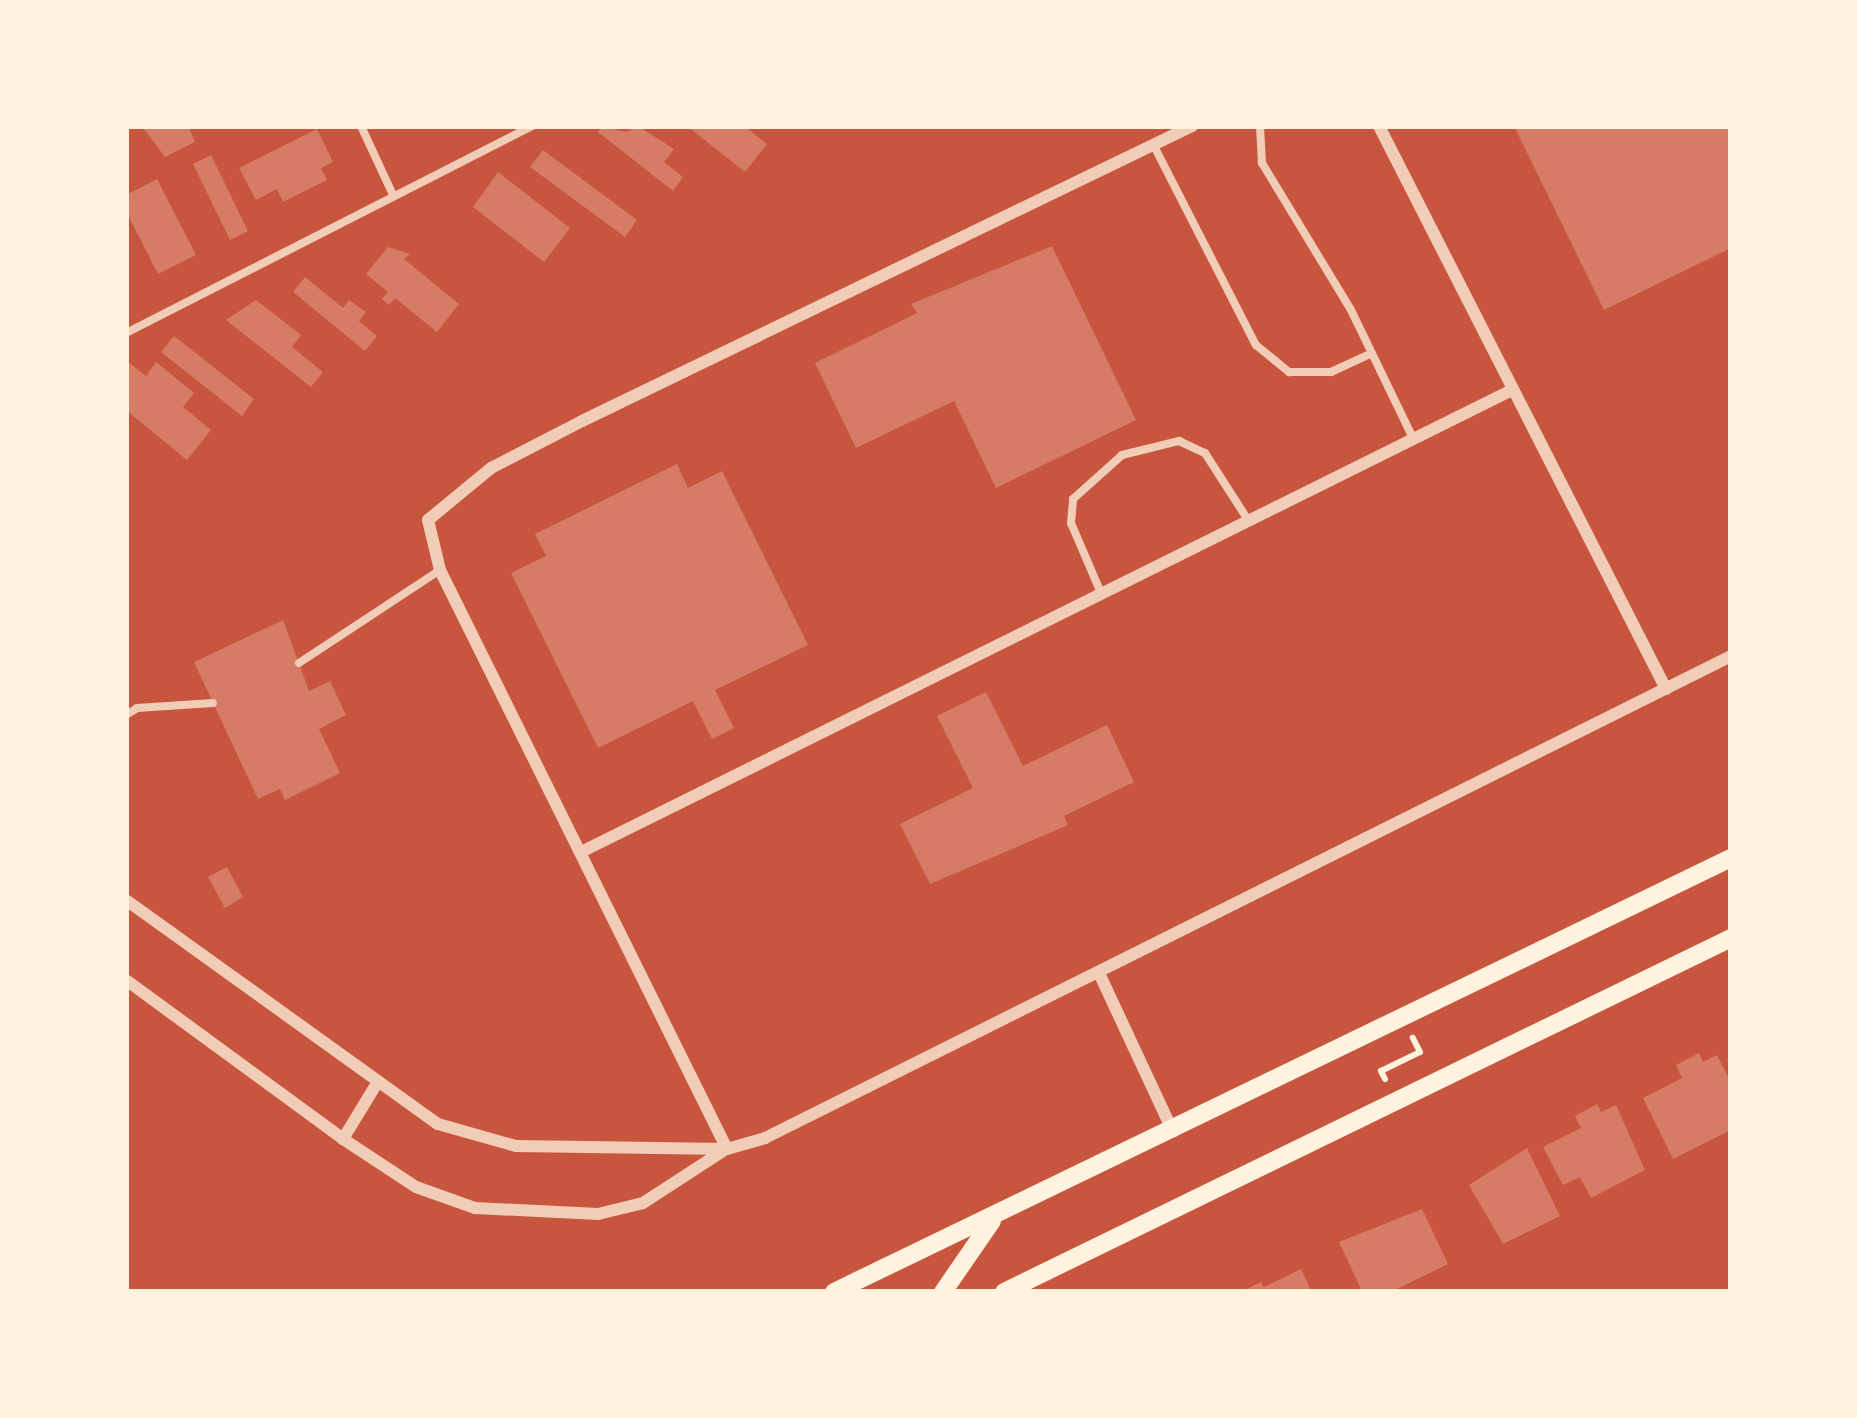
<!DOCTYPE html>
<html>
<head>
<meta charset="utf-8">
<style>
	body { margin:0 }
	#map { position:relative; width:1857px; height:1418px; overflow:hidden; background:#c8553d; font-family:Arial,sans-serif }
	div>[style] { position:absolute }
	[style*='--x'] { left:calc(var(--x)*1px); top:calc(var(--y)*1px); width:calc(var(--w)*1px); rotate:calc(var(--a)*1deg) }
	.building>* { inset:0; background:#d67c66 }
	.path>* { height:6px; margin:-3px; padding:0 3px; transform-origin:3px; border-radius:3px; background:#fff3e0 }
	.service>* { height:8px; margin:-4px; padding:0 4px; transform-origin:4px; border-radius:4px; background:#f1ccb7 }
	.minor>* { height:12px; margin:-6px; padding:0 6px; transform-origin:6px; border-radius:6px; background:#f1ccb7 }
	.secondary>* { height:18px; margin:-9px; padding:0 9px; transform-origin:9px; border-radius:9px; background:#fff3e0 }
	span { translate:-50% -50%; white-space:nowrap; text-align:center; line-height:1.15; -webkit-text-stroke:9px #fff3e0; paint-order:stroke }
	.frame { position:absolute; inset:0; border:129px solid #fff3e0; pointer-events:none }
</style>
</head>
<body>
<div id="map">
	<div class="building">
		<i style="clip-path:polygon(150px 126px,188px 126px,195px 142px,165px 157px,144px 129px)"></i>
		<i style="clip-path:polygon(602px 126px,626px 132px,638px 126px,674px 149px,664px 162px,683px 177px,673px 191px,598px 132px)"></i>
		<i style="clip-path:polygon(687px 126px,744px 126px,767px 144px,745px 172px)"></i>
		<i style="clip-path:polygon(1514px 126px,1731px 126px,1731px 248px,1604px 310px)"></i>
		<i style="clip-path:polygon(317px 129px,333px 162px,321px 168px,327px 180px,283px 202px,277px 189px,256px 200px,239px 168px)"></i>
		<i style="clip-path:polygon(543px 150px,637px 220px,625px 237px,530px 167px)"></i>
		<i style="clip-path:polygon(211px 155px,248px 231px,230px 240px,193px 164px)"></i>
		<i style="clip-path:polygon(498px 172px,570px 228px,544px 262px,473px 207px)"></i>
		<i style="clip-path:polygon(157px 179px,196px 255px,158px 274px,126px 211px,126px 195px)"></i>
		<i style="clip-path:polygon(1052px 246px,1136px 420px,996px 488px,954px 401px,856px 448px,815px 363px,917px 313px,911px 304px)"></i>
		<i style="clip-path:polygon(388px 247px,410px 254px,404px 259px,459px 304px,437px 332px,395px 298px,389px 305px,382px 299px,388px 292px,366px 274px)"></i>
		<i style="clip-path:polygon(305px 277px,343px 308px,349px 300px,366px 312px,359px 321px,377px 336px,365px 351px,293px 292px)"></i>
		<i style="clip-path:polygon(256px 300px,301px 335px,292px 347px,323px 372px,311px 387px,226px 320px)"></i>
		<i style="clip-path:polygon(174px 336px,254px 399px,242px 416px,161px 352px)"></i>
		<i style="clip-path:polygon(126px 360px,146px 376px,156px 362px,194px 393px,183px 407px,211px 430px,187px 460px,126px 410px)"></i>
		<i style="clip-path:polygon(677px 464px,688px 488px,722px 471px,808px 645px,715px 690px,734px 728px,712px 739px,693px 701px,598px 748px,511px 573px,546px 556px,535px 534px)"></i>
		<i style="clip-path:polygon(283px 620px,309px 691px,330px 681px,346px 715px,319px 729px,340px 773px,285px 800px,280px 789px,258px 799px,194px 662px)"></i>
		<i style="clip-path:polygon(986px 692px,1023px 766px,1107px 725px,1134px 782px,1064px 816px,1068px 825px,930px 884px,900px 824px,973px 788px,937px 716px)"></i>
		<i style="clip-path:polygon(227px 867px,243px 897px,225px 908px,208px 877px)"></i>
		<i style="clip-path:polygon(1699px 1053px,1703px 1062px,1717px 1055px,1731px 1083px,1731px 1130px,1673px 1159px,1643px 1098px,1682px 1078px,1676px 1065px)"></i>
		<i style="clip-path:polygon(1597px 1104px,1601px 1112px,1616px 1105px,1645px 1170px,1591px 1198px,1580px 1177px,1563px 1185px,1543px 1147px,1581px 1128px,1575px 1116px)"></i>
		<i style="clip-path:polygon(1527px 1148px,1560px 1216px,1503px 1244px,1469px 1185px)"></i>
		<i style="clip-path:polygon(1422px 1209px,1448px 1264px,1391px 1292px,1361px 1289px,1339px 1242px)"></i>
		<i style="clip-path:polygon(1301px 1269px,1312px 1292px,1240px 1292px,1261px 1282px,1264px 1287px)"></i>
	</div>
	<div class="path">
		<i style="--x:1385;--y:1079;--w:9;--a:-117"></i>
		<i style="--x:1381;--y:1071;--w:43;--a:-26"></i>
		<i style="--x:1420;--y:1052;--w:16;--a:-117"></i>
	</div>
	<div class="service">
		<i style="--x:361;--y:126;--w:76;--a:65.1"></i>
		<i style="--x:1260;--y:126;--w:37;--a:87"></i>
		<i style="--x:1262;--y:163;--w:172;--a:58.8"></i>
		<i style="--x:1351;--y:310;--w:142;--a:64.2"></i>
		<i style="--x:1154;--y:146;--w:224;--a:62.9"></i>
		<i style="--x:1256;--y:345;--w:43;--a:39.3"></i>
		<i style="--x:1289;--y:372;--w:42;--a:0"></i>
		<i style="--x:1331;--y:372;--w:45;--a:-24.9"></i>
		<i style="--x:126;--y:333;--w:457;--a:-27"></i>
		<i style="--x:1101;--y:593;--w:76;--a:-113.2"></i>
		<i style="--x:1071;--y:523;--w:24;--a:-85"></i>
		<i style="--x:1073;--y:499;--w:66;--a:-41.9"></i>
		<i style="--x:1122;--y:455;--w:59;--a:-13.8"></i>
		<i style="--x:1179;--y:441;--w:29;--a:25"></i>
		<i style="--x:1205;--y:453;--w:80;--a:57.3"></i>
		<i style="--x:299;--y:663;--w:169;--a:-33.4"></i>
		<i style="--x:126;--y:715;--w:13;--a:-32"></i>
		<i style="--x:137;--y:708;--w:76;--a:-3.8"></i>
	</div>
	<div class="minor">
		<i style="--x:1379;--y:126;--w:632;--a:62.99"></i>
		<i style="--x:581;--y:852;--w:1039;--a:-26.39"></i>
		<i style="--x:126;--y:900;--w:384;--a:35.7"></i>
		<i style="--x:438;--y:1124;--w:81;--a:15.8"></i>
		<i style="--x:516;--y:1146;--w:211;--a:0.8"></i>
		<i style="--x:727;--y:1149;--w:40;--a:-16"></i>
		<i style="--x:765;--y:1138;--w:1080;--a:-26.52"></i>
		<i style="--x:1099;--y:973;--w:175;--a:65"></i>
		<i style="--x:126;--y:980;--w:269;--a:36.2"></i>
		<i style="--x:343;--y:1139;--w:87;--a:33.3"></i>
		<i style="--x:416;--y:1187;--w:63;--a:19.6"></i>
		<i style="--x:475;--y:1208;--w:123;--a:2.8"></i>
		<i style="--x:598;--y:1214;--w:46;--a:-13.7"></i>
		<i style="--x:643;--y:1203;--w:99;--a:-33"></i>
		<i style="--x:343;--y:1139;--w:66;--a:-58.7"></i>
		<i style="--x:727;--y:1149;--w:646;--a:-116.37"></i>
		<i style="--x:440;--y:570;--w:51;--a:-103.5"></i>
		<i style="--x:428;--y:520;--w:82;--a:-39.5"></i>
		<i style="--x:491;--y:468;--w:102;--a:-27.3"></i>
		<i style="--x:582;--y:421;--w:678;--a:-25.81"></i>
	</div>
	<div class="secondary">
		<i style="--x:834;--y:1292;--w:996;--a:-25.82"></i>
		<i style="--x:943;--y:1292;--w:86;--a:-55.4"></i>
		<i style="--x:1004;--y:1292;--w:809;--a:-25.96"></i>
	</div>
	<div class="frame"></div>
</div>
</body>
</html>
